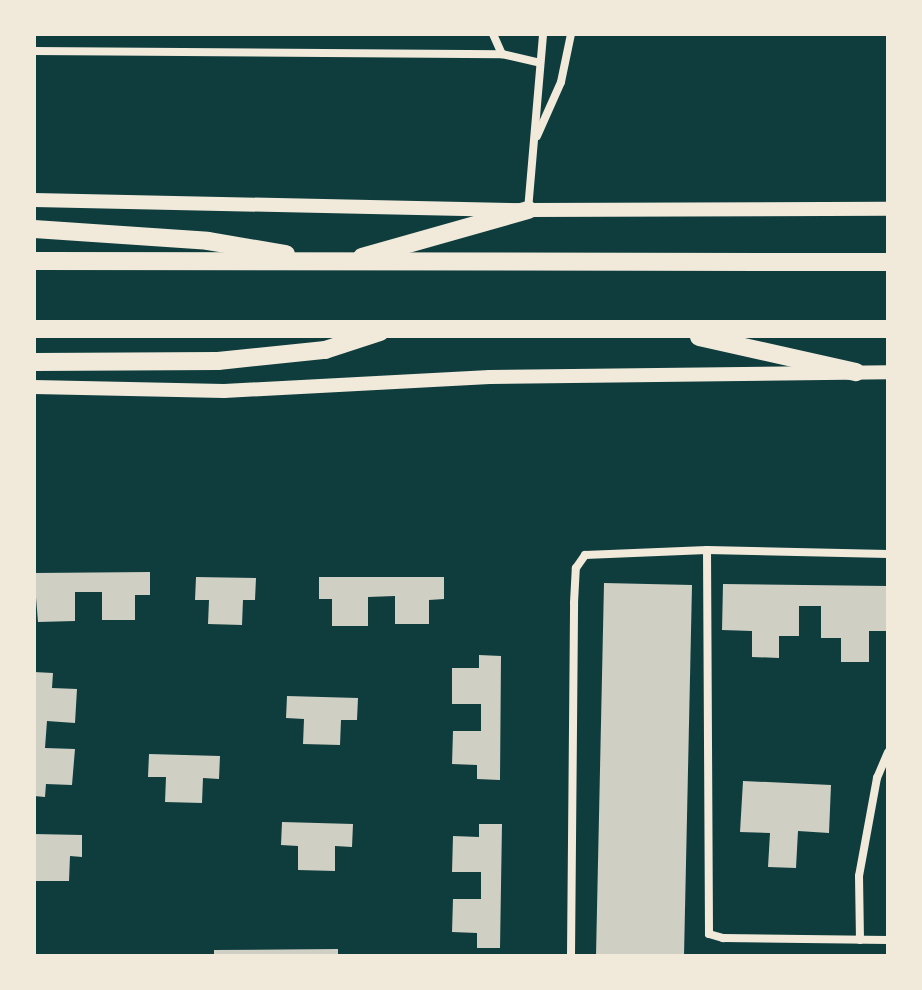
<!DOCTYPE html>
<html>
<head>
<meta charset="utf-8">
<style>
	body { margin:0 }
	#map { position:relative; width:922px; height:990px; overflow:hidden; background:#0f3d3e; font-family:"Noto Sans",sans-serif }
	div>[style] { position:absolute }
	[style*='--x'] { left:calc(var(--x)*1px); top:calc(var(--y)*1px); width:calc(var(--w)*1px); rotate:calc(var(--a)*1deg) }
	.building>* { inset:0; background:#cfcfc3 }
	.minor>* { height:8px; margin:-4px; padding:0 4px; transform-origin:4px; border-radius:4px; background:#f1e9da }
	.secondary>* { height:14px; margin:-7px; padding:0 7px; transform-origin:7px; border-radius:7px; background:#f1e9da }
	.trunk>* { height:18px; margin:-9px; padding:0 9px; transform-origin:9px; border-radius:9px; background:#f1e9da }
	span { translate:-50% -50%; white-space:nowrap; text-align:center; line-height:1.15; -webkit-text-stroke:7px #f1e9da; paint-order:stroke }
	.frame { position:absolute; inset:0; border:36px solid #f1e9da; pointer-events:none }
</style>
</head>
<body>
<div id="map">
	<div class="building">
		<i style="clip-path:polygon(150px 572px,150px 595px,135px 595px,135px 620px,102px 620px,102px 592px,75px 592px,75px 621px,38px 622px,34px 573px)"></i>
		<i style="clip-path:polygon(196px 577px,256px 578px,255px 600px,243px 600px,242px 625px,208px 624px,209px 600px,195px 600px)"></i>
		<i style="clip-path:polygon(319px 577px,444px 577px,444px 599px,429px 600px,429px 624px,395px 624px,395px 596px,368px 597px,368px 626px,332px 626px,332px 599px,319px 599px)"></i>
		<i style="clip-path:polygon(604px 583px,692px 585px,684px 956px,596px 956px)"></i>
		<i style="clip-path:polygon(723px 584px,888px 586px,888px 631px,869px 631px,869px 662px,841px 662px,841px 638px,821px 638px,821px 606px,799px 606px,799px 636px,779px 636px,779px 658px,752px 657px,752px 631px,722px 630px)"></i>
		<i style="clip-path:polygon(479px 655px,501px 656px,500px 780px,477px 779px,477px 765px,452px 764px,453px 731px,481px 731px,481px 704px,452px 704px,452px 668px,479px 668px)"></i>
		<i style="clip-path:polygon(34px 672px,53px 673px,52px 688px,77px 689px,75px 723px,47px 721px,45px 748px,75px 749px,72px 785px,46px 784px,45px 797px,34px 796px)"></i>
		<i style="clip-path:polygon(287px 696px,358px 698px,357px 720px,341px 720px,340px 745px,303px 744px,304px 719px,286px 718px)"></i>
		<i style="clip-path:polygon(149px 754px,220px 756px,219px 779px,203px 778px,202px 803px,165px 802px,166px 777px,148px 777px)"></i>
		<i style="clip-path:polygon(743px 781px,831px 785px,829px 833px,798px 831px,796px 868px,768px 867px,770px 833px,740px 832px)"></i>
		<i style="clip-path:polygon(282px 822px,353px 824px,352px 847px,335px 846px,335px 871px,298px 870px,298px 846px,281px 845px)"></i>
		<i style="clip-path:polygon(479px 824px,502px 824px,500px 948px,477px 948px,477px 933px,452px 932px,453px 899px,481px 899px,481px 872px,452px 872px,453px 836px,479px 837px)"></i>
		<i style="clip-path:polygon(34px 834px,82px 835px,82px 857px,70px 856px,69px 881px,35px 881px)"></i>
		<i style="clip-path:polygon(338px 949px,338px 956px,214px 956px,214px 950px)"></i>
	</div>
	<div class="minor">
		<i style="--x:493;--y:34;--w:22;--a:66"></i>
		<i style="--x:34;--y:51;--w:468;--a:0.4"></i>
		<i style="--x:502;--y:54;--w:36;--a:13"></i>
		<i style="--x:537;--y:136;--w:59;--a:-66"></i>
		<i style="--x:561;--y:82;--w:49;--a:-78.2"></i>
		<i style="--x:528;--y:210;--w:177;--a:-85.1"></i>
		<i style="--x:707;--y:550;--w:384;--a:89.7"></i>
		<i style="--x:709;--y:934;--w:15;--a:16"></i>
		<i style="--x:723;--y:938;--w:165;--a:0.7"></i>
		<i style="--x:860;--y:940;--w:64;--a:-90.9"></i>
		<i style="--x:859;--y:876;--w:100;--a:-79.6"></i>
		<i style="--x:877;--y:778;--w:28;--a:-67"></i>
		<i style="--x:571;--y:956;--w:353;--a:-89.5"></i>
		<i style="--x:574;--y:603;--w:35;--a:-87"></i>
		<i style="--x:576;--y:568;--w:16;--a:-55"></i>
		<i style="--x:585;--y:555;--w:122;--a:-2.3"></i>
		<i style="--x:707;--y:550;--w:181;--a:1.3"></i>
	</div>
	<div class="secondary">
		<i style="--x:34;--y:200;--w:494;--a:1.2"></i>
		<i style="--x:528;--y:210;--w:360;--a:-0.2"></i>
		<i style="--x:34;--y:387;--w:190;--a:1.2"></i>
		<i style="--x:224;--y:391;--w:266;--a:-3"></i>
		<i style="--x:490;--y:377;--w:398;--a:-0.7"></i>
	</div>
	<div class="trunk">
		<i style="--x:34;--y:229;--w:174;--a:3.9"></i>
		<i style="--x:208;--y:241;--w:79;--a:9.5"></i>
		<i style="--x:362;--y:257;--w:173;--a:-15.8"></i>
		<i style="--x:34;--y:261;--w:854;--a:0.07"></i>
		<i style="--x:34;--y:329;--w:854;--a:0"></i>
		<i style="--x:699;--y:337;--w:161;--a:12.6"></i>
		<i style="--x:34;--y:362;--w:184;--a:-0.3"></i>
		<i style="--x:218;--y:361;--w:108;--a:-5.9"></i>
		<i style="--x:325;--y:350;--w:58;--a:-18.1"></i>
	</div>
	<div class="frame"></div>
</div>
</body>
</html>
